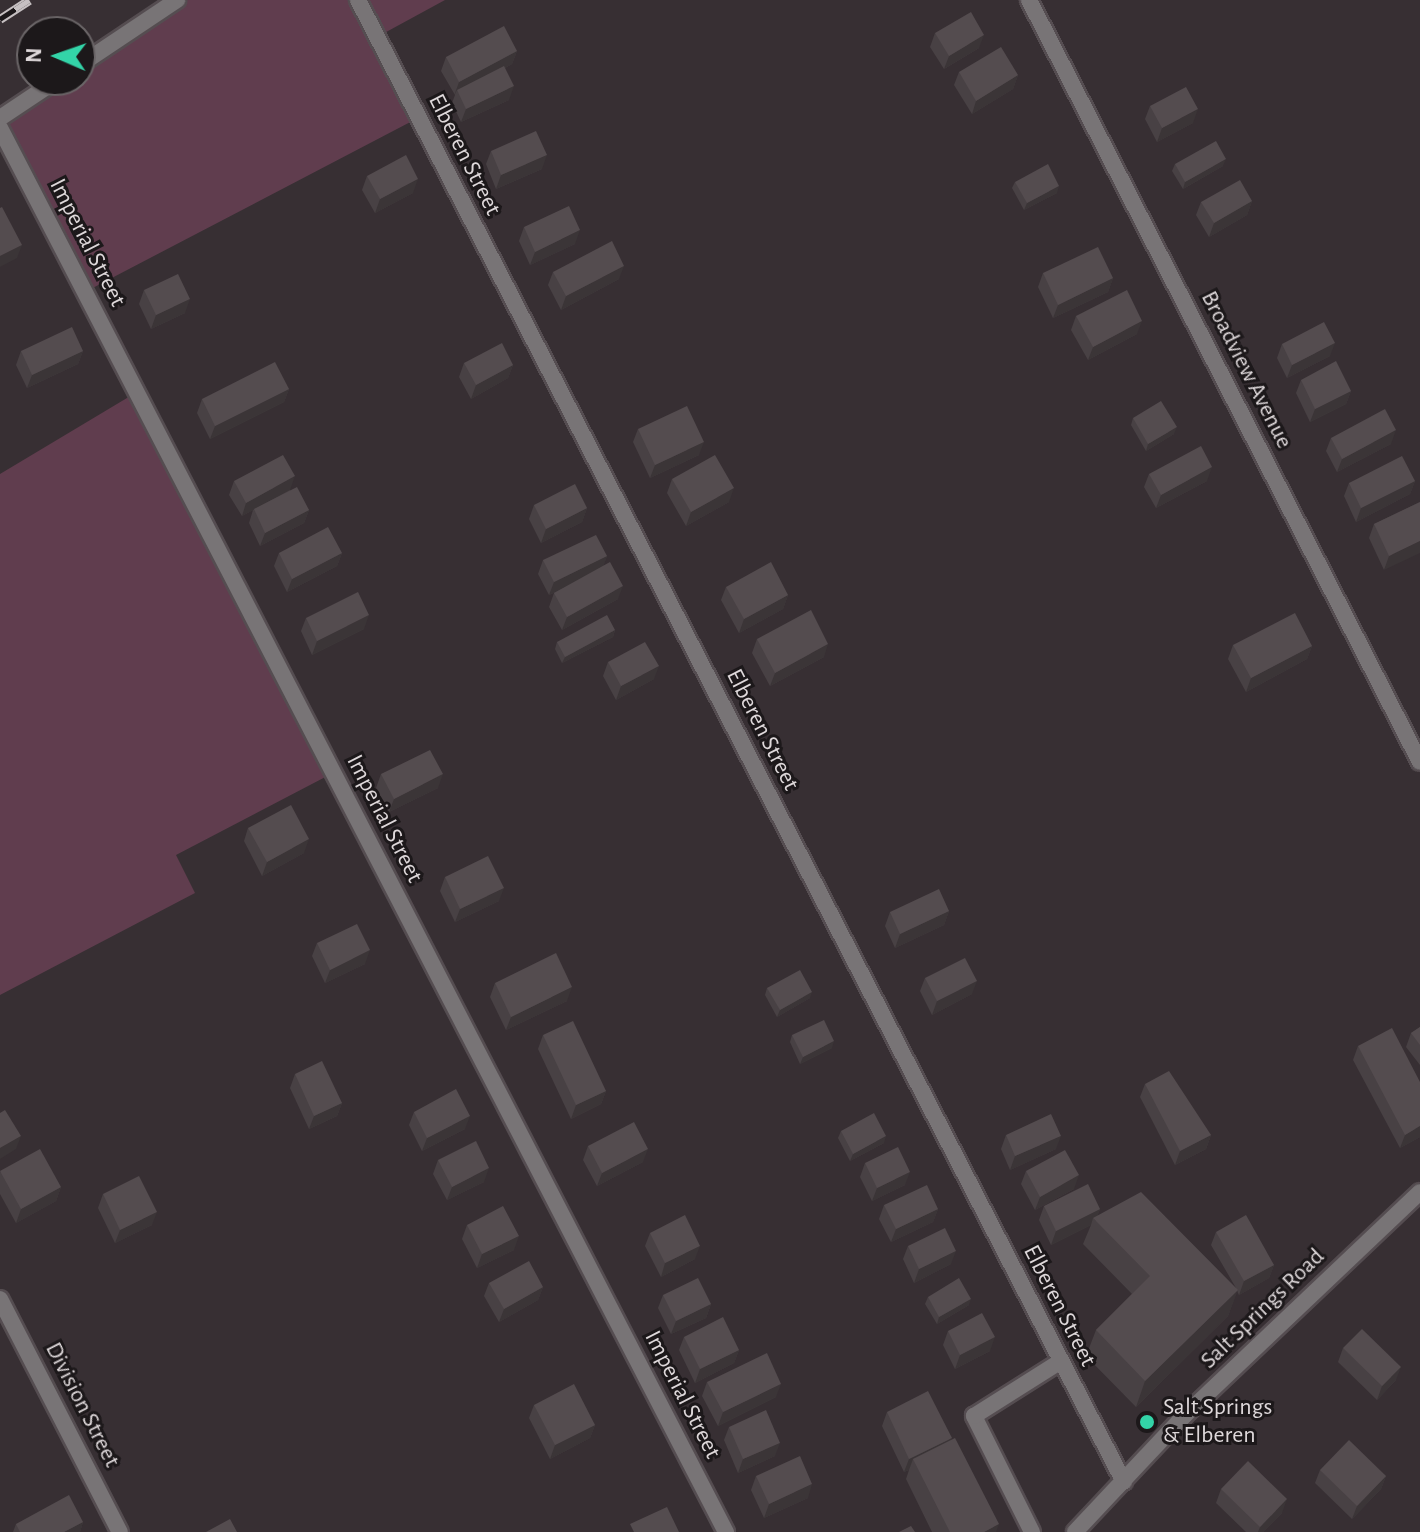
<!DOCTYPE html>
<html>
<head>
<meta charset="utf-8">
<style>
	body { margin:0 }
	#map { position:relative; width:1420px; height:1532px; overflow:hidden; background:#372f33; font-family:"Alegreya Sans",sans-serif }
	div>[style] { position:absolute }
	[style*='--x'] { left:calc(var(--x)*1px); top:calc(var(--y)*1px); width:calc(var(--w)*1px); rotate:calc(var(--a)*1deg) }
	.green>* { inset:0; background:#603d4e }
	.roads { filter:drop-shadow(2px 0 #554d51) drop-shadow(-2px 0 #554d51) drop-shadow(0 2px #554d51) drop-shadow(0 -2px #554d51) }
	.service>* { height:16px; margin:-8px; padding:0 8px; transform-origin:8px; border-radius:8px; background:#787476 }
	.minor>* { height:16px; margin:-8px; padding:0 8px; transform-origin:8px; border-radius:8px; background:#787476 }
	.tertiary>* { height:16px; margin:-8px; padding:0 8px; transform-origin:8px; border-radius:8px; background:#787476 }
	.rail>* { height:9px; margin-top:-4.5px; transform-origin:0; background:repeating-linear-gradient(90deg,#1c181a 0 18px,#c6c0c2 0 36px); box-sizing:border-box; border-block:2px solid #c6c0c2 }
	.wall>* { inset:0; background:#484144 }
	.shaded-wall>* { inset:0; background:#3b3537 }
	.building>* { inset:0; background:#544c4f }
	.dots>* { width:22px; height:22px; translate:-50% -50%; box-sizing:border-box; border:4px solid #1c181a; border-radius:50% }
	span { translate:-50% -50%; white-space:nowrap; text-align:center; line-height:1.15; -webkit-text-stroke:6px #1c181a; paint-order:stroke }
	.street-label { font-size:24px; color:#ded8da }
	.poi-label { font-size:24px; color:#ded8da }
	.left { translate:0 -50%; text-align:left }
	.north { position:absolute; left:16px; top:16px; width:80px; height:80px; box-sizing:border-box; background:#1c181a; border:2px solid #6a6567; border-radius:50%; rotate:272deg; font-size:22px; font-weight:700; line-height:32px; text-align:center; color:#ded8da }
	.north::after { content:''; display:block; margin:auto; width:28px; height:36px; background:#33d4a8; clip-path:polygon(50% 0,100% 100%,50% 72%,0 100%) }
</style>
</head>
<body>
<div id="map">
	<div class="green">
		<i style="clip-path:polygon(177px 0,445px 0,377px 37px,418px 118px,85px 292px,0 118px,57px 80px,80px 80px,80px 65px)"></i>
		<i style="clip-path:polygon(137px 392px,333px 773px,176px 855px,195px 893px,0 995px,0 474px)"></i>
	</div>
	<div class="roads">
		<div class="service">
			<i style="--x:1032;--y:1532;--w:130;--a:-116.6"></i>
			<i style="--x:974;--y:1416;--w:103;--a:-32.3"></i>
		</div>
		<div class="minor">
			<i style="--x:358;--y:0;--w:1668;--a:62.67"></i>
			<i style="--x:1029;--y:0;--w:856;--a:62.84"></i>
			<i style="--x:80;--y:65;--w:117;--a:-33.8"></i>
			<i style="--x:0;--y:118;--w:69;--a:-33.7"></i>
			<i style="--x:0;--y:128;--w:1581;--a:62.66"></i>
		</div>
		<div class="tertiary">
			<i style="--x:0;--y:1299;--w:262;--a:62.8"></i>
			<i style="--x:1075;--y:1532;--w:159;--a:-46.8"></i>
			<i style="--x:1184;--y:1416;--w:325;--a:-43.5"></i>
		</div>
	</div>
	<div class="rail">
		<i style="--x:0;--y:19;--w:35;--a:-33"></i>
	</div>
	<div class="wall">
		<i style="clip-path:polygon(935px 33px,979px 48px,944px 69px,930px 47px)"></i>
		<i style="clip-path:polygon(517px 51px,512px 64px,505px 68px,509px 100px,461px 122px,452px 103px,455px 95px,441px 71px,446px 57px)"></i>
		<i style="clip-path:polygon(959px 72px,1018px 75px,1013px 89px,972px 114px,954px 85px)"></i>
		<i style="clip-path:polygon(1150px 106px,1193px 123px,1157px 142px,1145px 119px)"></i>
		<i style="clip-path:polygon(491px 151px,542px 169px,496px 189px,486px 164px)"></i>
		<i style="clip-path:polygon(1175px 164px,1223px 166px,1183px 189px,1172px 171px)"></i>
		<i style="clip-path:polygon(367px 176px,413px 193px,375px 213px,362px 190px)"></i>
		<i style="clip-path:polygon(1015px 182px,1057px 193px,1024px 210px,1012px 188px)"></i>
		<i style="clip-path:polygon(1252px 201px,1247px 215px,1209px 237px,1196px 215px,1201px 202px)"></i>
		<i style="clip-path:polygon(524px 227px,575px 244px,530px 265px,519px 241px)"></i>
		<i style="clip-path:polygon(553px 272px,619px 279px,561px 310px,548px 285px)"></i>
		<i style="clip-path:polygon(1043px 273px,1113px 278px,1108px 292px,1053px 318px,1038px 287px)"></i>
		<i style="clip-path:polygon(144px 290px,185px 313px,151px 329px,139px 304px)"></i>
		<i style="clip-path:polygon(1076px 316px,1137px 334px,1088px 360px,1071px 330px)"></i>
		<i style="clip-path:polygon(1282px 344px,1330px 356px,1287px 378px,1277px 358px)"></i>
		<i style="clip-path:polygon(21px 351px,83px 351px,78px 364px,27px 388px,16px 365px)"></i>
		<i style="clip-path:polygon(464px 363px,513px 365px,508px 378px,471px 399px,459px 377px)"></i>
		<i style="clip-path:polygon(1301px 380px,1351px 391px,1346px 404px,1310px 422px,1296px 393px)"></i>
		<i style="clip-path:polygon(289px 389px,284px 402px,210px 439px,197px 413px,202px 399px)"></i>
		<i style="clip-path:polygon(1133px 418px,1174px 434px,1146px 451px,1131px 425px)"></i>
		<i style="clip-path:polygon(638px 429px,699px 455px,650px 478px,633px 442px)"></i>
		<i style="clip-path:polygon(1331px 438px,1391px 444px,1337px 472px,1326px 451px)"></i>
		<i style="clip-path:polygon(1149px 474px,1207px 481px,1156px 508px,1144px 487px)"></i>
		<i style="clip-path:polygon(672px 479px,729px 502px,686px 526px,667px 493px)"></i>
		<i style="clip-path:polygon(234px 481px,290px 490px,309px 510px,304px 523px,260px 546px,249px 523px,253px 510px,242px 516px,229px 495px)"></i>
		<i style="clip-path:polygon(1415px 481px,1410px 494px,1356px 522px,1344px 496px,1349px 483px)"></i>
		<i style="clip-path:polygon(1420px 502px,1384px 570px,1369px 538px,1374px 524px)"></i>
		<i style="clip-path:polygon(534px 505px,587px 508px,582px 522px,541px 543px,529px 519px)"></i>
		<i style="clip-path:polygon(279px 553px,342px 553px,337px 566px,287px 592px,274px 566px)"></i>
		<i style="clip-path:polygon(607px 556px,603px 566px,618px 599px,562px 630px,549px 607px,554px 593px,560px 590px,549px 595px,538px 574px,543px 560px)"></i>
		<i style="clip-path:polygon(726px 587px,788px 595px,783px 609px,739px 633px,721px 600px)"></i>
		<i style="clip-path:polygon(306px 618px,364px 629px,312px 655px,301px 631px)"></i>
		<i style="clip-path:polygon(615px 630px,613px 637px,562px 663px,555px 649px,557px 642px)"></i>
		<i style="clip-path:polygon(757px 639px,824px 657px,770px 686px,752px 653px)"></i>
		<i style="clip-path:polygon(1233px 645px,1312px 646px,1307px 659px,1246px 692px,1228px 659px)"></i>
		<i style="clip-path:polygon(608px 662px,654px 679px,616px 700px,603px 676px)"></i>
		<i style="clip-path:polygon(381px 774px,438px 788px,389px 812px,376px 788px)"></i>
		<i style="clip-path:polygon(248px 828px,304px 853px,262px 876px,244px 841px)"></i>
		<i style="clip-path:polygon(445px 877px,499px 901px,455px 922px,440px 891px)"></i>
		<i style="clip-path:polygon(949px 911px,944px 925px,895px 948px,885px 926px,890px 912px)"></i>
		<i style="clip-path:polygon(317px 943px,365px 964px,325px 983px,312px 956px)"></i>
		<i style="clip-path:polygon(925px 978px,972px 994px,932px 1015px,920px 991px)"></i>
		<i style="clip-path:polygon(495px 983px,567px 1001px,506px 1030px,490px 997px)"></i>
		<i style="clip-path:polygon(767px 988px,810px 998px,777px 1017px,765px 995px)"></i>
		<i style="clip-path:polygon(1420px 1027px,1420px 1065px,1406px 1047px,1411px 1033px)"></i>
		<i style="clip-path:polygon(543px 1035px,606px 1091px,601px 1104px,571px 1119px,538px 1049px)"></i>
		<i style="clip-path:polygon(792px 1035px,832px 1048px,800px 1064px,790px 1042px)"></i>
		<i style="clip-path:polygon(1358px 1046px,1420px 1137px,1400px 1148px,1353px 1060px)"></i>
		<i style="clip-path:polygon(295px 1074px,342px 1103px,337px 1116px,309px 1129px,290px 1088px)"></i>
		<i style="clip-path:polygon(1145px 1084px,1211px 1135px,1206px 1149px,1175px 1165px,1140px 1097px)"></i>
		<i style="clip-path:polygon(414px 1112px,465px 1129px,422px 1151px,409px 1125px)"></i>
		<i style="clip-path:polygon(841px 1131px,884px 1143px,850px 1161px,838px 1138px)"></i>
		<i style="clip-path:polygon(1006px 1135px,1056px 1149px,1010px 1170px,1001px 1149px)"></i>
		<i style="clip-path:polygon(588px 1146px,643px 1162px,597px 1186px,583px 1160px)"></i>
		<i style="clip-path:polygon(438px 1160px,484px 1182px,447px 1200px,433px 1174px)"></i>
		<i style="clip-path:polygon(865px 1163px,905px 1185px,872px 1201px,860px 1177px)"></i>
		<i style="clip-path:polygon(1026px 1171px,1074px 1189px,1035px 1210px,1021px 1184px)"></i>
		<i style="clip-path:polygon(0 1172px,61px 1187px,56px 1201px,16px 1223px,0 1194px)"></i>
		<i style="clip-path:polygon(103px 1194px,152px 1225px,115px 1243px,98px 1208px)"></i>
		<i style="clip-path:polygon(884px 1205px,938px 1209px,933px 1222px,891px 1242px,879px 1219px)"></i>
		<i style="clip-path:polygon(1044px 1206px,1100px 1209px,1097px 1216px,1236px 1288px,1211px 1245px,1216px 1232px,1274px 1265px,1269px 1278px,1239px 1295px,1237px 1291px,1228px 1316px,1136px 1407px,1086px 1356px,1096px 1330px,1132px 1294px,1083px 1244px,1091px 1225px,1051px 1245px,1039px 1220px)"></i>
		<i style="clip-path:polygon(467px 1225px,514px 1250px,477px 1268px,462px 1239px)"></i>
		<i style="clip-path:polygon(650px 1233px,695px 1259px,661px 1277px,645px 1246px)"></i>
		<i style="clip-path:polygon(908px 1246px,951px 1264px,914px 1283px,903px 1259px)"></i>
		<i style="clip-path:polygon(489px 1283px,543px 1287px,538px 1300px,499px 1322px,484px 1296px)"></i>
		<i style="clip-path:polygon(663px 1295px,711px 1304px,706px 1318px,671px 1334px,658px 1308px)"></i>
		<i style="clip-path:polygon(928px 1297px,969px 1305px,937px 1324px,925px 1304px)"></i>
		<i style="clip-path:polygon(948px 1331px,990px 1351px,955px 1369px,943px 1345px)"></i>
		<i style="clip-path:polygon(684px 1337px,739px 1350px,734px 1363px,695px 1383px,679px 1350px)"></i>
		<i style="clip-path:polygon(1343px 1348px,1396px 1380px,1377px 1400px,1338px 1362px)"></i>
		<i style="clip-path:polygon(707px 1382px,776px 1397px,718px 1426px,702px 1396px)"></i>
		<i style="clip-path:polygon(534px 1405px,595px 1425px,590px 1438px,550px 1459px,529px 1418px)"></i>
		<i style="clip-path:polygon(887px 1412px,951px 1440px,996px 1532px,932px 1532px,906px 1479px,909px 1470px,904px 1472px,882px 1426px)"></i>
		<i style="clip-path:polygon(729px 1427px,775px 1456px,738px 1473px,724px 1440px)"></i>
		<i style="clip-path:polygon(1320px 1470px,1386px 1476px,1381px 1489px,1352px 1519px,1315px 1483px)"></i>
		<i style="clip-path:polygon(756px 1476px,808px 1498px,764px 1518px,751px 1490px)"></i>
		<i style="clip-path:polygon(1221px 1489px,1282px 1513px,1263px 1532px,1246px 1532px,1216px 1503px)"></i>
		<i style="clip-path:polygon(83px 1522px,80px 1532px,13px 1532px,16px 1524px)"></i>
	</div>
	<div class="shaded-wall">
		<i style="clip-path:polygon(984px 35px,979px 48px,944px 69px,949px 56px)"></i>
		<i style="clip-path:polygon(517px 51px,512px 64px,459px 93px,457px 90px,454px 96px,459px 82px)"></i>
		<i style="clip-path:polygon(1018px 75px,1013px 89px,972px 114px,976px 101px)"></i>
		<i style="clip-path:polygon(514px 86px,509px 100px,461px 122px,466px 109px)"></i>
		<i style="clip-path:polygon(1198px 109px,1193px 123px,1157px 142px,1162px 128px)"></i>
		<i style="clip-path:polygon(547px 155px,542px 169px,496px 189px,501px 175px)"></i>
		<i style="clip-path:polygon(1226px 159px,1223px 166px,1183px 189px,1185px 182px)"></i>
		<i style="clip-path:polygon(418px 179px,413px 193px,375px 213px,380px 199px)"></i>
		<i style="clip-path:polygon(1059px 186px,1057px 193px,1024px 210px,1027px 203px)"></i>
		<i style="clip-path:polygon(1252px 201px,1247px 215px,1209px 237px,1214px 223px)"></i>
		<i style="clip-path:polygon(580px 230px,575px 244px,530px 265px,535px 252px)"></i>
		<i style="clip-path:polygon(22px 245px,17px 258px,0 267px,0 256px)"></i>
		<i style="clip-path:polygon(624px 266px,619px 279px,561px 310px,566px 296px)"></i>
		<i style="clip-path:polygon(1113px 278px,1108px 292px,1053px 318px,1058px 305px)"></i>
		<i style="clip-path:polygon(190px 299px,185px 313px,151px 329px,156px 315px)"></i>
		<i style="clip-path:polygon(1142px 321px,1137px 334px,1088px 360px,1093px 347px)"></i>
		<i style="clip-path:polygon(1335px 343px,1330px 356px,1287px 378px,1292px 365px)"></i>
		<i style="clip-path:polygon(83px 351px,78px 364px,27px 388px,32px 375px)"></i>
		<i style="clip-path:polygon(513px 365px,508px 378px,471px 399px,476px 385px)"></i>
		<i style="clip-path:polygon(289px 389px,284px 402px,210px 439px,215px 426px)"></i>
		<i style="clip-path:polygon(1351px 391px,1346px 404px,1310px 422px,1315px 409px)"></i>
		<i style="clip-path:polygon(1177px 427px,1174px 434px,1146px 451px,1148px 444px)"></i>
		<i style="clip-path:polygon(1396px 430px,1391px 444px,1337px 472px,1342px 459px)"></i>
		<i style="clip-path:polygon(704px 442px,699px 455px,650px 478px,655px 465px)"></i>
		<i style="clip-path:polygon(1212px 467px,1207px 481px,1156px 508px,1161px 495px)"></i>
		<i style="clip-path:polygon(295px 476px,290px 490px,242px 516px,246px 503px)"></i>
		<i style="clip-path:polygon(1415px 481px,1410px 494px,1356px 522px,1361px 508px)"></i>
		<i style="clip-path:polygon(734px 488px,729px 502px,686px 526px,691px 512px)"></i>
		<i style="clip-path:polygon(587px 508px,582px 522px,541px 543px,546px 529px)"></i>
		<i style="clip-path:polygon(309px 510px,304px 523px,260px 546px,265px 533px)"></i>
		<i style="clip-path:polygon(1420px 541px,1420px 553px,1384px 570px,1389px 556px)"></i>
		<i style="clip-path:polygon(342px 553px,337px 566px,287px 592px,292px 579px)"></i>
		<i style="clip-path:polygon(607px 556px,602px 570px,549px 595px,554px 582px)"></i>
		<i style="clip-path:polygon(623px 586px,618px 599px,562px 630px,567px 617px)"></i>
		<i style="clip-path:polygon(788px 595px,783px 609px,739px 633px,744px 619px)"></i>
		<i style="clip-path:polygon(369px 615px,364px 629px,312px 655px,317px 641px)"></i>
		<i style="clip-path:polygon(615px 630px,613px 637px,562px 663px,565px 657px)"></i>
		<i style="clip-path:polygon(828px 644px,824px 657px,770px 686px,775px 673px)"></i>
		<i style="clip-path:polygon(1312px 646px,1307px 659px,1246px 692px,1251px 678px)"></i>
		<i style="clip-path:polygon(659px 666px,654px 679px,616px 700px,621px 686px)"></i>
		<i style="clip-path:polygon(443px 774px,438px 788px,389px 812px,394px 799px)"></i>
		<i style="clip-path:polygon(309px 839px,304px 853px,262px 876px,267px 862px)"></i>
		<i style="clip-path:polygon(504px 888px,499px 901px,455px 922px,460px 909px)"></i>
		<i style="clip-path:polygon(949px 911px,944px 925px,895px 948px,900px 934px)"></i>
		<i style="clip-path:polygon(370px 950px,365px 964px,325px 983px,330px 970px)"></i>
		<i style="clip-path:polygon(977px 981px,972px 994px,932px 1015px,937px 1001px)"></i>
		<i style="clip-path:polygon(572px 987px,567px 1001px,506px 1030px,511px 1017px)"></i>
		<i style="clip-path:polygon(812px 992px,810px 998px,777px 1017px,780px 1010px)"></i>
		<i style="clip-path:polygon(834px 1041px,832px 1048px,800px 1064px,803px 1057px)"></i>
		<i style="clip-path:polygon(606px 1091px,601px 1104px,571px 1119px,576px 1105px)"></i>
		<i style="clip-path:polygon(342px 1103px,337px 1116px,309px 1129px,314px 1116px)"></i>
		<i style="clip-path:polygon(470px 1116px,465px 1129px,422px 1151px,427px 1138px)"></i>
		<i style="clip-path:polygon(1420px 1126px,1420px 1137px,1400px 1148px,1405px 1135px)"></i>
		<i style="clip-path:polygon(1211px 1135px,1206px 1149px,1175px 1165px,1180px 1151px)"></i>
		<i style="clip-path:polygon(21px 1136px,16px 1149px,0 1159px,0 1148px)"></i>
		<i style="clip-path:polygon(886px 1136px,884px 1143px,850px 1161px,853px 1154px)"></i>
		<i style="clip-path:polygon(1061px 1136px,1056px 1149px,1010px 1170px,1015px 1156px)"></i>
		<i style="clip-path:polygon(648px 1149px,643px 1162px,597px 1186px,602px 1173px)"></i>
		<i style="clip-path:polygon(489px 1168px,484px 1182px,447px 1200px,452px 1187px)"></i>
		<i style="clip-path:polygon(910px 1172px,905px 1185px,872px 1201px,877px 1188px)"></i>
		<i style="clip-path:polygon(1079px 1175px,1074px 1189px,1035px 1210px,1040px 1197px)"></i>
		<i style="clip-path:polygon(61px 1187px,56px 1201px,16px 1223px,21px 1209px)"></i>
		<i style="clip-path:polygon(938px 1209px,933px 1222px,891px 1242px,896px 1229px)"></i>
		<i style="clip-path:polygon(1100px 1209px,1096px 1221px,1093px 1218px,1091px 1225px,1051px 1245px,1056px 1231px)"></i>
		<i style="clip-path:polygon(157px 1212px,152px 1225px,115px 1243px,120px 1230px)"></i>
		<i style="clip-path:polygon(519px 1236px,514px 1250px,477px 1268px,482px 1254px)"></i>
		<i style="clip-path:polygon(700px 1246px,695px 1259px,661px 1277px,665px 1263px)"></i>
		<i style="clip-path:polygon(956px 1251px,951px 1264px,914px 1283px,919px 1269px)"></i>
		<i style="clip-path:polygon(1274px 1265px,1269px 1278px,1239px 1295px,1244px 1281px)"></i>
		<i style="clip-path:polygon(543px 1287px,538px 1300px,499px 1322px,504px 1309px)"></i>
		<i style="clip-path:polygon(1238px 1290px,1228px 1316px,1136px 1407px,1145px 1381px)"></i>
		<i style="clip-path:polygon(971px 1299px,969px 1305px,937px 1324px,939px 1317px)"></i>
		<i style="clip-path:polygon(711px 1304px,706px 1318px,671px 1334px,676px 1321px)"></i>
		<i style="clip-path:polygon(995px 1337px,990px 1351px,955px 1369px,960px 1355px)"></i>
		<i style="clip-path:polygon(739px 1350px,734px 1363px,695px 1383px,700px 1369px)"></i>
		<i style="clip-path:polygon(1401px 1367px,1396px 1380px,1377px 1400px,1382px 1386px)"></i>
		<i style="clip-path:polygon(781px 1384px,776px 1397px,718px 1426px,723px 1412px)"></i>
		<i style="clip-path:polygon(595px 1425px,590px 1438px,550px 1459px,555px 1445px)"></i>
		<i style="clip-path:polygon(952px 1438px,947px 1451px,913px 1459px,909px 1470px,904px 1472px,909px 1459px)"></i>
		<i style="clip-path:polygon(780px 1443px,775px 1456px,738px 1473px,743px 1459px)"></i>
		<i style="clip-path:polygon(1386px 1476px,1381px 1489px,1352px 1519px,1357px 1506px)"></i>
		<i style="clip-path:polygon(812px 1484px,808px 1498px,764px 1518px,769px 1504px)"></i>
		<i style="clip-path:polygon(1287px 1499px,1282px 1513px,1263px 1532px,1258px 1532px,1260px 1527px)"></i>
		<i style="clip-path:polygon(83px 1522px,80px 1532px,64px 1532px)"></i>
		<i style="clip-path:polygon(999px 1524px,996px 1532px,984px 1532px)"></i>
	</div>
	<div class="building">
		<i style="clip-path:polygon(971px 12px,984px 35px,949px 56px,935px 33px)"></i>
		<i style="clip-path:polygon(504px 26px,517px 51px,459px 82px,446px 57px)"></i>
		<i style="clip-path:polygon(1001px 47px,1018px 75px,976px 101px,959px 72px)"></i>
		<i style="clip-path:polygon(504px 66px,514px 86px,466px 109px,457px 90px)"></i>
		<i style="clip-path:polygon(1186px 87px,1198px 109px,1162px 128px,1150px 106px)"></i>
		<i style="clip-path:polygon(536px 131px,547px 155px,501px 175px,491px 151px)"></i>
		<i style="clip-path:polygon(1216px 141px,1226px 159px,1185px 182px,1175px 164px)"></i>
		<i style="clip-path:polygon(406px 155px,418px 179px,380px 199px,367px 176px)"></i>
		<i style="clip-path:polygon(1048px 164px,1059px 186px,1027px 203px,1015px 182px)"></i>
		<i style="clip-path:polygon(1240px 180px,1252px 201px,1214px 223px,1201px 202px)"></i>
		<i style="clip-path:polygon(569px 206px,580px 230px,535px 252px,524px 227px)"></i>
		<i style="clip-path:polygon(2px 207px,22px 245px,0 256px,0 208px)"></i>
		<i style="clip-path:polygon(612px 241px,624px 266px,566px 296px,553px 272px)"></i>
		<i style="clip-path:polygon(1098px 247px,1113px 278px,1058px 305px,1043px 273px)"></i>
		<i style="clip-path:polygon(178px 274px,190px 299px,156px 315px,144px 290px)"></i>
		<i style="clip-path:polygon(1127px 290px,1142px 321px,1093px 347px,1076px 316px)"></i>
		<i style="clip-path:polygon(1324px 322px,1335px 343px,1292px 365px,1282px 344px)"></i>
		<i style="clip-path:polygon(72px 327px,83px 351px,32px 375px,21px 351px)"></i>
		<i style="clip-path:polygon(502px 343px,513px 365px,476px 385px,464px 363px)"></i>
		<i style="clip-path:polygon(1336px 361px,1351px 391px,1315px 409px,1301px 380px)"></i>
		<i style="clip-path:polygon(275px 362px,289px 389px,215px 426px,202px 399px)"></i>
		<i style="clip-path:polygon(1161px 401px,1177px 427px,1148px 444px,1133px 418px)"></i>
		<i style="clip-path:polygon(687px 406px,704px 442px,655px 465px,638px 429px)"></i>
		<i style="clip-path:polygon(1385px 409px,1396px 430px,1342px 459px,1331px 438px)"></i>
		<i style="clip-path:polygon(1201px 446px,1212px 467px,1161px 495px,1149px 474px)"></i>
		<i style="clip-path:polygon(283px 455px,295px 476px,246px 503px,234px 481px)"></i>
		<i style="clip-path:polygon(715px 455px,734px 488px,691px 512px,672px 479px)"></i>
		<i style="clip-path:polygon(1402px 456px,1415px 481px,1361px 508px,1349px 483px)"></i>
		<i style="clip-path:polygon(575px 484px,587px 508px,546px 529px,534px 505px)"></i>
		<i style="clip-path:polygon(297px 487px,309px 510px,265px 533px,254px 509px)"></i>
		<i style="clip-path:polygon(1420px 502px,1420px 541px,1389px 556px,1374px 524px)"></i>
		<i style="clip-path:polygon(328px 527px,342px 553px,292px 579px,279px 553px)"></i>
		<i style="clip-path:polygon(596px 535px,607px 556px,554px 582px,543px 560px)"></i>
		<i style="clip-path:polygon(610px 562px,623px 586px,567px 617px,554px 593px)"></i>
		<i style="clip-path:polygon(771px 562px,788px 595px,744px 619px,726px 587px)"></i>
		<i style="clip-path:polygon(358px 592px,369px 615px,317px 641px,306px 618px)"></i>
		<i style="clip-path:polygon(811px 610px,828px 644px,775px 673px,757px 639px)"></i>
		<i style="clip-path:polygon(1295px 613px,1312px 646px,1251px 678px,1233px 645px)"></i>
		<i style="clip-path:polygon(607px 615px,615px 630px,565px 657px,557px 642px)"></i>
		<i style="clip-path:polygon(645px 642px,659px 666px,621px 686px,608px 662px)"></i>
		<i style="clip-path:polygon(430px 750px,443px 774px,394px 799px,381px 774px)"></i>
		<i style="clip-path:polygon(291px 805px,309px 839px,267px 862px,248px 828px)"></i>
		<i style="clip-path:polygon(488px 856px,504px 888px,460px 909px,445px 877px)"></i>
		<i style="clip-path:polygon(939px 889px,949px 911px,900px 934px,890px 912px)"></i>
		<i style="clip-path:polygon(357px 924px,370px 950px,330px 970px,317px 943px)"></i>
		<i style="clip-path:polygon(556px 953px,572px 987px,511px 1017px,495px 983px)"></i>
		<i style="clip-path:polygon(965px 958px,977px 981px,937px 1001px,925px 978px)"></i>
		<i style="clip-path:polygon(800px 970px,812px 992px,780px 1010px,767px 988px)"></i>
		<i style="clip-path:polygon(824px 1020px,834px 1041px,803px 1057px,792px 1035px)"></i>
		<i style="clip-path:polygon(573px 1021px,606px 1091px,576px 1105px,543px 1035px)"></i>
		<i style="clip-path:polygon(1420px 1027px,1420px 1045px,1411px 1033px)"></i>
		<i style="clip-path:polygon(1392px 1028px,1420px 1082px,1420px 1126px,1405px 1135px,1358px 1046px)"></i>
		<i style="clip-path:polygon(322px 1061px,342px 1103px,314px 1116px,295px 1074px)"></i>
		<i style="clip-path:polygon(1169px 1071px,1211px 1135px,1180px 1151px,1145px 1084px)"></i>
		<i style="clip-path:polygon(456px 1089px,470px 1116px,427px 1138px,414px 1112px)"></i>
		<i style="clip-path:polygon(5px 1110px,21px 1136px,0 1148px,0 1113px)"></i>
		<i style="clip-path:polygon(874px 1113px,886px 1136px,853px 1154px,841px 1131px)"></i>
		<i style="clip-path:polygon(1051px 1114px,1061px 1136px,1015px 1156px,1006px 1135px)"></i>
		<i style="clip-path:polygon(634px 1122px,648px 1149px,602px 1173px,588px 1146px)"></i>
		<i style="clip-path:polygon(476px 1141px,489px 1168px,452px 1187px,438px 1160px)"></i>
		<i style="clip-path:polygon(898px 1147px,910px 1172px,877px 1188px,865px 1163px)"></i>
		<i style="clip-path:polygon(40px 1149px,61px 1187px,21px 1209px,0 1171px)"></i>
		<i style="clip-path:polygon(1065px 1150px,1079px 1175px,1040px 1197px,1026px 1171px)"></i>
		<i style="clip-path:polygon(139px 1176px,157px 1212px,120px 1230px,103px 1194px)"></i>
		<i style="clip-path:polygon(1088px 1184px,1100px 1209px,1056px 1231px,1044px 1206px)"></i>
		<i style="clip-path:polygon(927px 1185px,938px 1209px,896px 1229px,884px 1205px)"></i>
		<i style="clip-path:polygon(1141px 1192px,1238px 1290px,1145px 1381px,1096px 1330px,1150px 1276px,1093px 1218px)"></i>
		<i style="clip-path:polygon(503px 1206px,519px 1236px,482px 1254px,467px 1225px)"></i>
		<i style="clip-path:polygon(685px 1215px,700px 1246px,665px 1263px,650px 1233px)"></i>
		<i style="clip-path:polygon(1246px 1215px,1274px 1265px,1244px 1281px,1216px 1232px)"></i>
		<i style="clip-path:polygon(945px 1228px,956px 1251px,919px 1269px,908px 1246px)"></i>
		<i style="clip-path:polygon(529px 1261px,543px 1287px,504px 1309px,489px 1283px)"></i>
		<i style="clip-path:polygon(698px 1278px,711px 1304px,676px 1321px,663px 1295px)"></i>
		<i style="clip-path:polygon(959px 1278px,971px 1299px,939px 1317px,928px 1297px)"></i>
		<i style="clip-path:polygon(982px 1313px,995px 1337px,960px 1355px,948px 1331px)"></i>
		<i style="clip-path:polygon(723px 1317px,739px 1350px,700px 1369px,684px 1337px)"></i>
		<i style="clip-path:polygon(1362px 1329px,1401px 1367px,1382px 1386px,1343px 1348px)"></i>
		<i style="clip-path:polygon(767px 1353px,781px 1384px,723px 1412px,707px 1382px)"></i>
		<i style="clip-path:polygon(574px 1384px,595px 1425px,555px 1445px,534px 1405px)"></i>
		<i style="clip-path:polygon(928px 1391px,952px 1438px,909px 1459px,887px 1412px)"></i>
		<i style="clip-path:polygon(766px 1410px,780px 1443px,743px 1459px,729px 1427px)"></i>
		<i style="clip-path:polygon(955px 1438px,999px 1524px,984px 1532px,950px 1532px,913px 1459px)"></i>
		<i style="clip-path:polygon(1349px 1440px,1386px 1476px,1357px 1506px,1320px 1470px)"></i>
		<i style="clip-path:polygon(800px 1456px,812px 1484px,769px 1504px,756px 1476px)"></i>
		<i style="clip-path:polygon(1248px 1461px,1287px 1499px,1260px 1527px,1221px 1489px)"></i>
		<i style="clip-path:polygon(69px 1495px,83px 1522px,64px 1532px,20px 1532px,16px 1524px)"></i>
		<i style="clip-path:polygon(667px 1507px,679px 1532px,634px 1532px,630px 1524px)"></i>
		<i style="clip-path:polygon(230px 1519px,237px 1532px,206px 1532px)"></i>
		<i style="clip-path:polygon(911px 1526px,915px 1532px,899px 1532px)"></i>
	</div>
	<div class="dots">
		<i style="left:1147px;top:1422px;background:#33d4a8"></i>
	</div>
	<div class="street-label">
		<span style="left:464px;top:155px;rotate:63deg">Elberen Street</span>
		<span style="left:87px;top:243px;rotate:63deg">Imperial Street</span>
		<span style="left:1246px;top:370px;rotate:63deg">Broadview Avenue</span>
		<span style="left:762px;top:730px;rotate:63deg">Elberen Street</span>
		<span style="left:384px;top:819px;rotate:63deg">Imperial Street</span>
		<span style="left:1059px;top:1306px;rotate:63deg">Elberen Street</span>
		<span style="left:1263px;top:1309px;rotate:-44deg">Salt Springs Road</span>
		<span style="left:682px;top:1395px;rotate:63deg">Imperial Street</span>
		<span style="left:82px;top:1405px;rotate:63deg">Division Street</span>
	</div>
	<div class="poi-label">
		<span class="left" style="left:1163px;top:1422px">Salt Springs<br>&amp; Elberen</span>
	</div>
	<div class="north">N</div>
</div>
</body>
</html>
